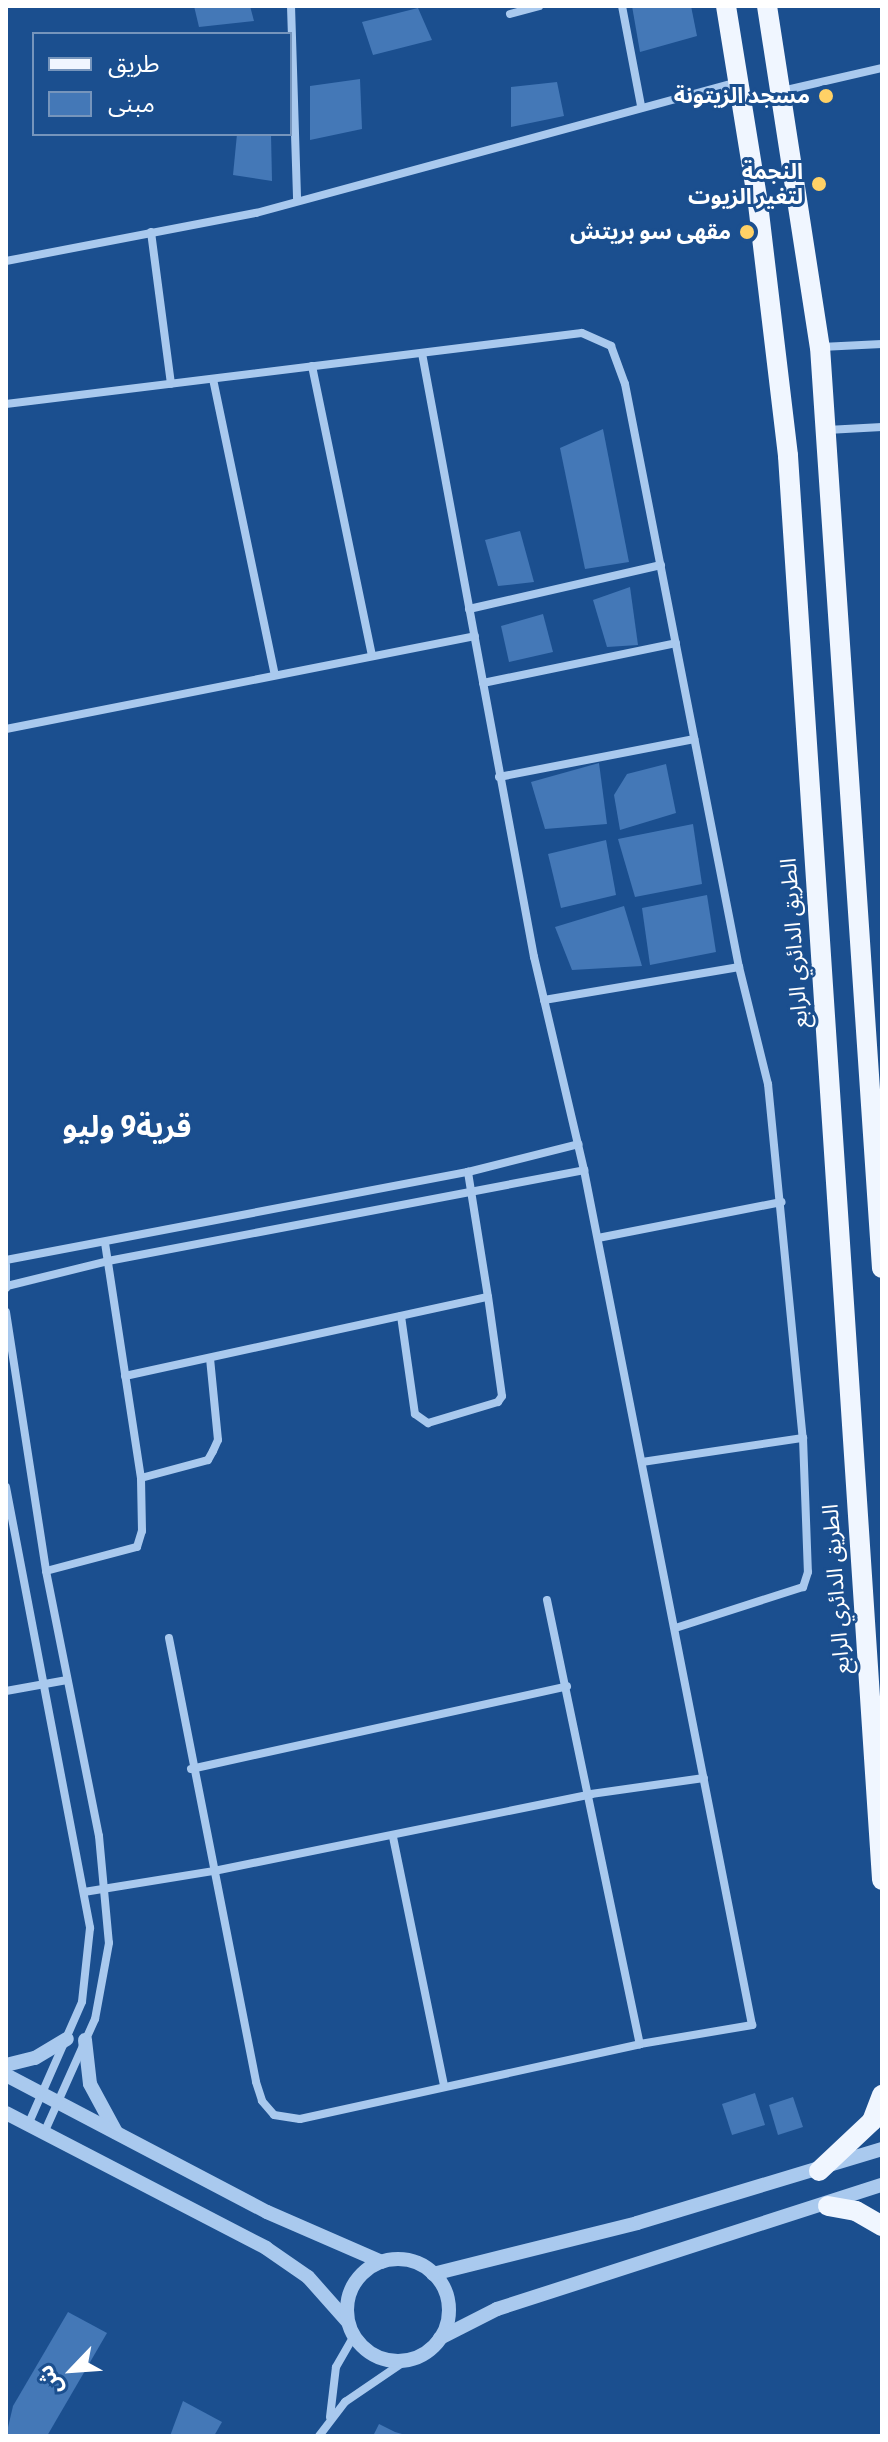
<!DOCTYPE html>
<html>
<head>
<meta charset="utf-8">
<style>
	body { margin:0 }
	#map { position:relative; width:888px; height:2442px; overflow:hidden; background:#1b4f8f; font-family:"Fira Sans Condensed","Noto Sans Arabic",sans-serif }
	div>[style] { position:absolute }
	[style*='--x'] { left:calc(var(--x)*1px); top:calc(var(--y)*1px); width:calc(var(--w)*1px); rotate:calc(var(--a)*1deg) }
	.building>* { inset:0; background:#4478b7 }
	.minor>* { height:8px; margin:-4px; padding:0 4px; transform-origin:4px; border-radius:4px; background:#a9c9ee }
	.tertiary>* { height:14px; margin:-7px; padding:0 7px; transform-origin:7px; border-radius:7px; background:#a9c9ee }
	.tertiary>.ring { margin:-7px; padding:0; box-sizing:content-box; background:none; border:14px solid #a9c9ee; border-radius:50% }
	.primary>* { height:20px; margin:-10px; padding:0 10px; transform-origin:10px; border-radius:10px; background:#f0f6ff }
	.dots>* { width:22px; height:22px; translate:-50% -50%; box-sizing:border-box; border:4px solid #1b4f8f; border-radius:50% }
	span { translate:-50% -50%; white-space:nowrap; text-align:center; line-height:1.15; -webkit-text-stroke:6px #1b4f8f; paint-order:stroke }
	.poi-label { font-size:22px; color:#fff; font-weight:700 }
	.right { translate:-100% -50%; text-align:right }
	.street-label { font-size:22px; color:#fff }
	.district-label { font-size:30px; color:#fff; font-weight:700 }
	.frame { position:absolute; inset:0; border:8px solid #fff; pointer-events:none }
	.legend { position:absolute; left:32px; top:32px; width:260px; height:104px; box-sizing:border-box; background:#1b4f8f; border:2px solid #7695bc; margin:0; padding:10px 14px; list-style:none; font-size:24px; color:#fff }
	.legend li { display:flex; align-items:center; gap:16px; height:40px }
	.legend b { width:40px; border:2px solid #7695bc }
	.north { position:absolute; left:32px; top:2330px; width:80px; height:80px; -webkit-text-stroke:6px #1b4f8f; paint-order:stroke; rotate:245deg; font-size:22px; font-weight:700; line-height:32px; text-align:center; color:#fff }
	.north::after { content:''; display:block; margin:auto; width:28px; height:36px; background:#fff; clip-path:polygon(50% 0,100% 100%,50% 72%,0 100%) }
</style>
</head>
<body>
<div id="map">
	<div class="building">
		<i style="clip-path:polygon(194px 6px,250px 6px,254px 21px,199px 27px)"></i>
		<i style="clip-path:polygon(632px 6px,691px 6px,697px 36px,640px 52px)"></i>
		<i style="clip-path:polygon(418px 8px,432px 40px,373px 55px,362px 22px)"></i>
		<i style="clip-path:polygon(360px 79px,362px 129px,310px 140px,310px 86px)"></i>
		<i style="clip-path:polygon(557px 82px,564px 116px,511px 127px,511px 87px)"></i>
		<i style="clip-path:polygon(237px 134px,271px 134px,272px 181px,233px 175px)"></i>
		<i style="clip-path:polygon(603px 429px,629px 562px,585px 569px,560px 448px)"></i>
		<i style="clip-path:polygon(520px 531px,534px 582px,498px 586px,485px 540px)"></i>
		<i style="clip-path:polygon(630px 587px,638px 645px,607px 647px,593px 600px)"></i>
		<i style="clip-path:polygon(543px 614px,553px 652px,509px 662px,501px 626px)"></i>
		<i style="clip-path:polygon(599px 763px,607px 824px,545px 829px,531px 782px)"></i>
		<i style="clip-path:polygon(666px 764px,676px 813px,620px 830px,614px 795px,627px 774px)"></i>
		<i style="clip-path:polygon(693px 824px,702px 884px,635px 897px,618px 839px)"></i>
		<i style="clip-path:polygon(606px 840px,616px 895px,561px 908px,548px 854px)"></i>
		<i style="clip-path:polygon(707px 895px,716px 952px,650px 965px,642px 908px)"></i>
		<i style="clip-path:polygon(624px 906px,642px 966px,572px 970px,555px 927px)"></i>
		<i style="clip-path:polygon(755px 2093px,765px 2125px,732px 2135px,722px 2104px)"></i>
		<i style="clip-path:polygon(793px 2097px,803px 2127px,778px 2135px,769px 2105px)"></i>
		<i style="clip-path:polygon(68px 2312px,107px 2333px,47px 2436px,6px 2436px,13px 2406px)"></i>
		<i style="clip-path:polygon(183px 2401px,222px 2422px,214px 2436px,170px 2436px)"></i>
		<i style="clip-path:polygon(379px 2424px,395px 2432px,409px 2436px,373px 2436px)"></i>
	</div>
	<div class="minor">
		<i style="--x:291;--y:6;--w:195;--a:88.2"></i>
		<i style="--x:622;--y:6;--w:102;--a:79.2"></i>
		<i style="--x:510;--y:14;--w:30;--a:-15"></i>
		<i style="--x:782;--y:91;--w:103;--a:-13"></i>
		<i style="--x:151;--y:232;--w:153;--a:82.5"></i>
		<i style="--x:6;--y:261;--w:255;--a:-10.9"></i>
		<i style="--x:256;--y:213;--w:497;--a:-15.2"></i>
		<i style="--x:821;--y:347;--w:61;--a:-2.8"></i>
		<i style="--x:312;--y:366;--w:296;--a:78.3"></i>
		<i style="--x:213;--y:379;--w:302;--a:78.2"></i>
		<i style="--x:6;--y:404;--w:580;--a:-7.03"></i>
		<i style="--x:582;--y:333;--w:32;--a:24"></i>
		<i style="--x:611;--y:346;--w:40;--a:69.8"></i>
		<i style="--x:625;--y:384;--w:594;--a:78.94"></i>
		<i style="--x:739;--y:967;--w:121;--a:76.1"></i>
		<i style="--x:768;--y:1084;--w:356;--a:84.4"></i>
		<i style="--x:803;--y:1438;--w:134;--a:87.9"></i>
		<i style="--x:808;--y:1572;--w:16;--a:108"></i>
		<i style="--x:803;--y:1587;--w:134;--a:162.2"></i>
		<i style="--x:827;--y:430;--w:55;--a:-3.1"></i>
		<i style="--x:469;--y:609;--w:197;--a:-12.9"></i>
		<i style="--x:483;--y:683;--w:197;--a:-11.7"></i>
		<i style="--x:6;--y:729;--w:478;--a:-11.2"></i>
		<i style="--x:499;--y:777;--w:199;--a:-11"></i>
		<i style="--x:544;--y:1000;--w:198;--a:-9.6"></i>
		<i style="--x:598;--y:1238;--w:187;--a:-11.1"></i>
		<i style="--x:105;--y:1243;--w:238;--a:81.3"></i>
		<i style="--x:141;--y:1478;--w:69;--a:-15"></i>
		<i style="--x:208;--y:1460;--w:10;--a:-61"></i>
		<i style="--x:213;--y:1451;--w:12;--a:-66"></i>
		<i style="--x:218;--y:1440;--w:82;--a:-95.6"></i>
		<i style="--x:6;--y:1260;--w:470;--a:-10.8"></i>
		<i style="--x:468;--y:1172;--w:114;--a:-14.2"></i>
		<i style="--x:6;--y:1265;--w:23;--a:90"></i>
		<i style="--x:7;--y:1286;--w:104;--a:-13.9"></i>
		<i style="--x:108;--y:1261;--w:485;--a:-10.8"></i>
		<i style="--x:6;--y:1312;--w:262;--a:81.2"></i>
		<i style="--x:46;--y:1571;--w:270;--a:78.7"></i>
		<i style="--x:99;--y:1836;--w:107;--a:84.7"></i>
		<i style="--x:109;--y:1943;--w:77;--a:100.4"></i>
		<i style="--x:95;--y:2019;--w:125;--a:114.1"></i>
		<i style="--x:401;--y:1316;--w:99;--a:81.9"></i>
		<i style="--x:415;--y:1414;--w:16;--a:35"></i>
		<i style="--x:428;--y:1423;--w:73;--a:-16.7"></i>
		<i style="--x:498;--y:1402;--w:7;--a:-56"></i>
		<i style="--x:502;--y:1396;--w:100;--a:-98"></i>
		<i style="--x:125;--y:1376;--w:371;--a:-12.3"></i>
		<i style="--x:488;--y:1297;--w:127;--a:-99.1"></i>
		<i style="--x:642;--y:1462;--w:163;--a:-8.5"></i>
		<i style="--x:6;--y:1487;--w:449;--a:79.2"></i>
		<i style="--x:90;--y:1928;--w:74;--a:96.2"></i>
		<i style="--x:82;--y:2002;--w:134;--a:113.7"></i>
		<i style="--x:46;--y:1571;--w:94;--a:-14.8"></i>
		<i style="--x:137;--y:1547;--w:17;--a:-73"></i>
		<i style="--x:142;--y:1531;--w:53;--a:-91.1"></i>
		<i style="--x:547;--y:1600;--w:454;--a:78.2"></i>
		<i style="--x:169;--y:1638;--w:452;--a:78.9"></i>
		<i style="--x:256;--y:2082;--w:20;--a:72"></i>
		<i style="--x:262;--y:2101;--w:18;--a:49"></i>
		<i style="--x:274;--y:2115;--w:26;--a:9"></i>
		<i style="--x:300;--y:2119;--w:348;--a:-12.4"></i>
		<i style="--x:640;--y:2044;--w:114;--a:-9.6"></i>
		<i style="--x:752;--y:2025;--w:871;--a:-101.12"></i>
		<i style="--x:584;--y:1170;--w:219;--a:-103.2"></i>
		<i style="--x:534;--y:957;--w:614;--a:-100.51"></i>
		<i style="--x:6;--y:1691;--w:62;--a:-10.2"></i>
		<i style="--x:191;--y:1769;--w:385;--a:-12.4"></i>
		<i style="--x:393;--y:1837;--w:254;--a:78.4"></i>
		<i style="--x:84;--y:1892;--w:132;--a:-9.2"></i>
		<i style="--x:214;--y:1871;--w:385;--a:-11.5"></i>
		<i style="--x:591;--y:1794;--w:114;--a:-8.1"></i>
		<i style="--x:330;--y:2417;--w:50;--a:-83.2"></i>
		<i style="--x:336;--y:2367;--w:36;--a:-60"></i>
		<i style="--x:319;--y:2436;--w:43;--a:-52.6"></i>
		<i style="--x:345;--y:2402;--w:73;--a:-34.3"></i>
	</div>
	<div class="tertiary">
		<i style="--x:85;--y:2040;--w:44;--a:83.5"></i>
		<i style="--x:90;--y:2084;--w:55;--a:61.6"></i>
		<i style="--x:6;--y:2065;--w:30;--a:-14"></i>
		<i style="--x:35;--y:2058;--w:37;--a:-31"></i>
		<i style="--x:6;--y:2075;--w:295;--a:27.7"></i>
		<i style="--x:267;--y:2212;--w:125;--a:23.5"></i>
		<i style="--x:6;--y:2113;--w:293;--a:27.4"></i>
		<i style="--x:266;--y:2248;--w:51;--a:34.6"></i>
		<i style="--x:308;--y:2277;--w:60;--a:48.4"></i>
		<i class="ring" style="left:347px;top:2259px;width:88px;height:88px"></i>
		<i style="--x:433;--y:2274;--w:210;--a:-14"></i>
		<i style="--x:637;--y:2223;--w:256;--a:-16.8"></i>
		<i style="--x:440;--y:2338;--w:64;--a:-27"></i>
		<i style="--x:497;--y:2309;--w:404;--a:-17.9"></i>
	</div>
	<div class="primary">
		<i style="--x:726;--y:6;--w:201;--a:80.8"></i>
		<i style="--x:758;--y:204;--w:254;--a:83.2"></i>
		<i style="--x:788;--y:456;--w:1427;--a:86.22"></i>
		<i style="--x:767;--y:6;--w:345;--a:81.2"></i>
		<i style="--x:820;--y:347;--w:923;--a:86.15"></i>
		<i style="--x:819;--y:2171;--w:73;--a:-43.3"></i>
		<i style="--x:872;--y:2121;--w:28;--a:-69"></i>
		<i style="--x:828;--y:2206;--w:28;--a:10"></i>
		<i style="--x:856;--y:2211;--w:30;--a:30"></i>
	</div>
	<div class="dots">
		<i style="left:826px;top:96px;background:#ffd166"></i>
		<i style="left:819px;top:184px;background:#ffd166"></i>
		<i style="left:747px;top:232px;background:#ffd166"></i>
	</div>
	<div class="poi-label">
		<span class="right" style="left:810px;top:96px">مسجد الزيتونة</span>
		<span class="right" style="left:803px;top:184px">النجمة<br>لتغير الزيوت</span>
		<span class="right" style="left:731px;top:232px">مقهى سو بريتش</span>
	</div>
	<div class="street-label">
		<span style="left:794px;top:943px;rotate:-94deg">الطريق الدائري الرابع</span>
		<span style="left:836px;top:1589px;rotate:-94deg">الطريق الدائري الرابع</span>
	</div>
	<div class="district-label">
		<span style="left:127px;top:1127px">قرية9 وليو</span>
	</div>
	<div class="frame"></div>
	<ul class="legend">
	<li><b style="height:10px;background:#f0f6ff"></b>طريق</li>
	<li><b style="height:22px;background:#4478b7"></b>مبنى</li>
	</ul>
	<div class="north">ش</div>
</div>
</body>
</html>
